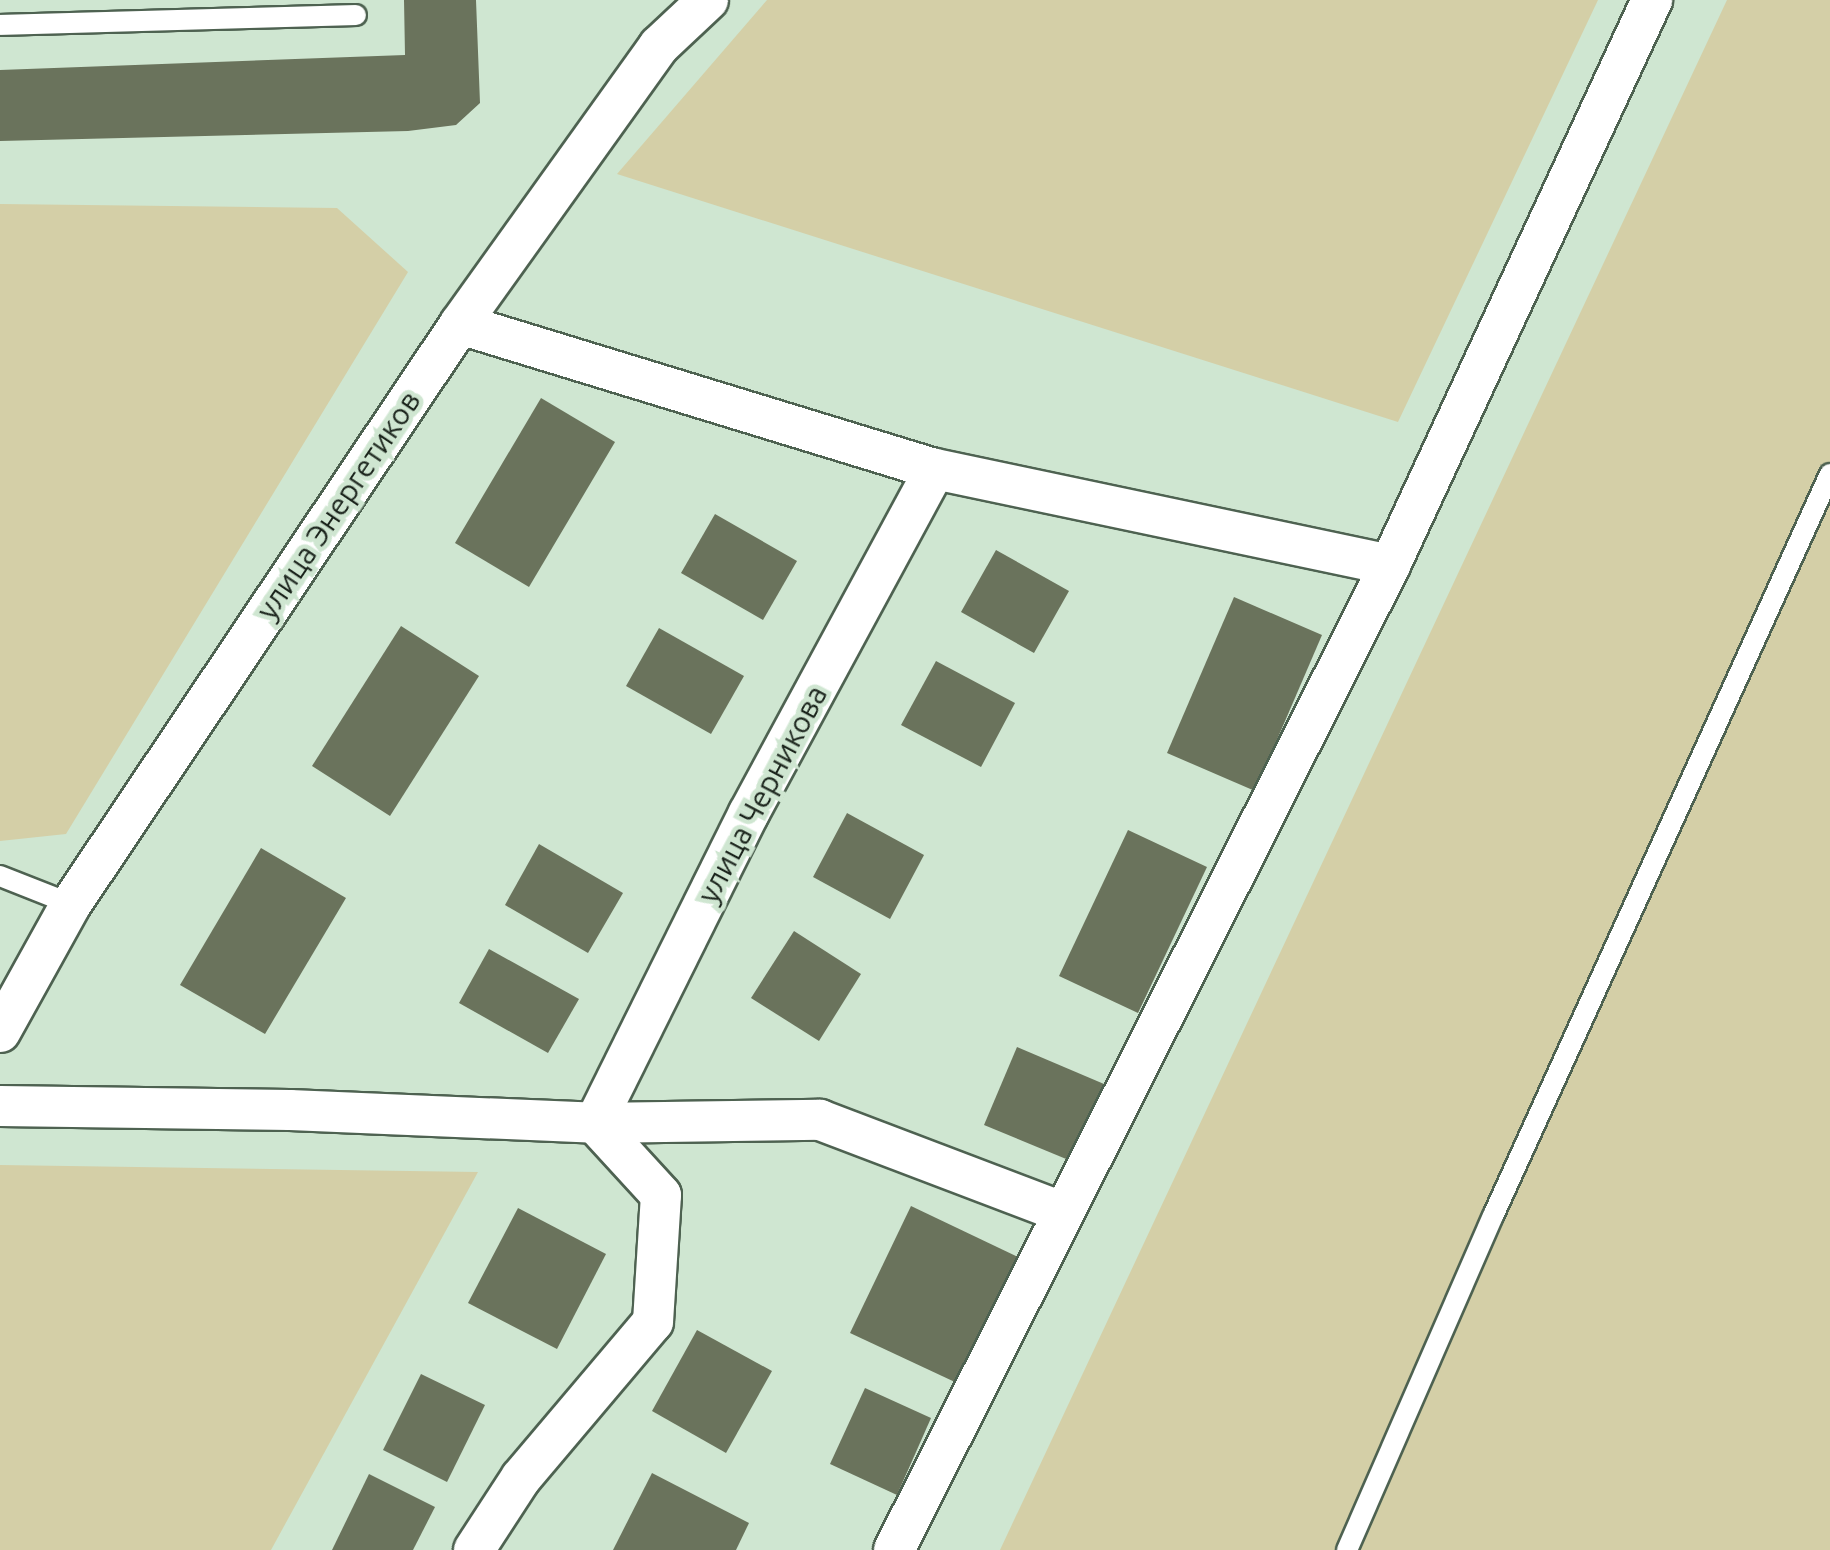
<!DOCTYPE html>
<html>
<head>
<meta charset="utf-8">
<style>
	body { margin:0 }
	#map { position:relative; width:1830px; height:1550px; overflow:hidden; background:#cfe6d1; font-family:Ubuntu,sans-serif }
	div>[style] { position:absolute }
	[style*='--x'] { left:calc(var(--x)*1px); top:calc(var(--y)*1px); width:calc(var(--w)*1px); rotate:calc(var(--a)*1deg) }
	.green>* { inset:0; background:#d4cfa7 }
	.building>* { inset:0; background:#6a735c }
	.roads { filter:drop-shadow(2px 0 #4e6251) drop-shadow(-2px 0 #4e6251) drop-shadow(0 2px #4e6251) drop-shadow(0 -2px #4e6251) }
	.lane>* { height:20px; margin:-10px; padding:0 10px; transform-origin:10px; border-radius:10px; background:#fff }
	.street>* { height:40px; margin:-20px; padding:0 20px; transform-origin:20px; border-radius:20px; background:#fff }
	span { translate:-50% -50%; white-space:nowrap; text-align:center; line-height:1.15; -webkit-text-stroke:9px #cfe6d1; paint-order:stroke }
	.street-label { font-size:30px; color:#1b241c }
</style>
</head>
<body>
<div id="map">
	<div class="green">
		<i style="clip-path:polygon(767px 0,1598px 0,1398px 422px,617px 174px)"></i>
		<i style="clip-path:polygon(1727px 0,1830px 0,1830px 1550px,1000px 1550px)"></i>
		<i style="clip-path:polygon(0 204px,337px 208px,408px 272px,66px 834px,0 841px)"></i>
		<i style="clip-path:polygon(0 1165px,478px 1172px,271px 1550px,0 1550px)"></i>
	</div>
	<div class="building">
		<i style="clip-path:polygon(404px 0,476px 0,480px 103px,456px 125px,408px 131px,0 141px,0 70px,405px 55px)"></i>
		<i style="clip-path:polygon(541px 398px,615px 442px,529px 587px,455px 543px)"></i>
		<i style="clip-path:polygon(715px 514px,797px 561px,763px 620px,681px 573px)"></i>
		<i style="clip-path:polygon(996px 550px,1069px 591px,1034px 653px,961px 612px)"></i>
		<i style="clip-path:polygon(1234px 597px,1322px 635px,1255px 791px,1167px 753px)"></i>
		<i style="clip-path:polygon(401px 626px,479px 676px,390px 816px,312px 766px)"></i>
		<i style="clip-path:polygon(659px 628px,744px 676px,711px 734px,626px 686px)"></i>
		<i style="clip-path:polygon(936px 661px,1015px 703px,981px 767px,901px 725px)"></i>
		<i style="clip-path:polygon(847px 813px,924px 855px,890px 919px,813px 877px)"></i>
		<i style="clip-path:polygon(1128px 830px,1207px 867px,1138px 1013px,1059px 976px)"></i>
		<i style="clip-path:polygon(539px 844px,623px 893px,588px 953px,505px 905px)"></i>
		<i style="clip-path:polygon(261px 848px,346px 898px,265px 1034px,180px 985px)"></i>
		<i style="clip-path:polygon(794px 931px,861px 974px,819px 1041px,751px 998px)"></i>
		<i style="clip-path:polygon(489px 949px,579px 999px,548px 1053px,459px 1003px)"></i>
		<i style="clip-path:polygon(1017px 1047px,1104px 1084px,1071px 1161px,984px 1125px)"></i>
		<i style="clip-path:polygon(911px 1206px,1018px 1257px,957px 1383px,850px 1333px)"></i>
		<i style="clip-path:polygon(518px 1208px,606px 1254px,557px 1349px,468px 1303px)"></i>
		<i style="clip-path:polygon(697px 1330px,772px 1371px,726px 1453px,652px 1411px)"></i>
		<i style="clip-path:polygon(421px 1374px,485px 1405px,447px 1482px,383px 1450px)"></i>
		<i style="clip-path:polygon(865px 1388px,931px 1418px,897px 1495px,830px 1464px)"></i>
		<i style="clip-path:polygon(652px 1473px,749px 1523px,736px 1550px,613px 1550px)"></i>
		<i style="clip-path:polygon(369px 1474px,435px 1507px,413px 1550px,332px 1550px)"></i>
	</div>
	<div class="roads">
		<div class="lane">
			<i style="--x:0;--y:25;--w:356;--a:-1.6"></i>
			<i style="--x:0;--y:876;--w:76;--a:21.5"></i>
			<i style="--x:1347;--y:1550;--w:365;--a:-66.4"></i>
			<i style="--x:1493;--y:1216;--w:815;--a:-65.57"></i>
		</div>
		<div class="street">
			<i style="--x:460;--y:324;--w:497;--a:17"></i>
			<i style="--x:935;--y:469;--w:465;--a:11.9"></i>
			<i style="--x:0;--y:1032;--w:146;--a:-61"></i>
			<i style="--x:71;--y:904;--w:698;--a:-56.15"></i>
			<i style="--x:460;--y:324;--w:342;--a:-54.4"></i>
			<i style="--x:659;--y:46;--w:67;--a:-43.2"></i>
			<i style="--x:0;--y:1106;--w:290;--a:0.8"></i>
			<i style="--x:290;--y:1110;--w:305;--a:2.4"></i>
			<i style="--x:595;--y:1123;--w:225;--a:-0.8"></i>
			<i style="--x:820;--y:1120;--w:259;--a:20.8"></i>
			<i style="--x:474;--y:1550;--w:86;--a:-56.9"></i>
			<i style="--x:521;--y:1478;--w:204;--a:-49.8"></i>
			<i style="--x:653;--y:1322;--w:127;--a:-86.4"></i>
			<i style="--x:661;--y:1195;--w:98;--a:-132.5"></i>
			<i style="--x:595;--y:1123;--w:346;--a:-63.6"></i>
			<i style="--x:749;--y:813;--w:391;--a:-61.6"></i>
			<i style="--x:894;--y:1550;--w:1103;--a:-63.27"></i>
			<i style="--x:1390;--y:565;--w:623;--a:-65.12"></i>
		</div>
	</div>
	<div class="street-label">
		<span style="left:338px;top:505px;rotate:-56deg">улица Энергетиков</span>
		<span style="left:762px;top:794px;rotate:-62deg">улица Черникова</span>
	</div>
</div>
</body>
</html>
